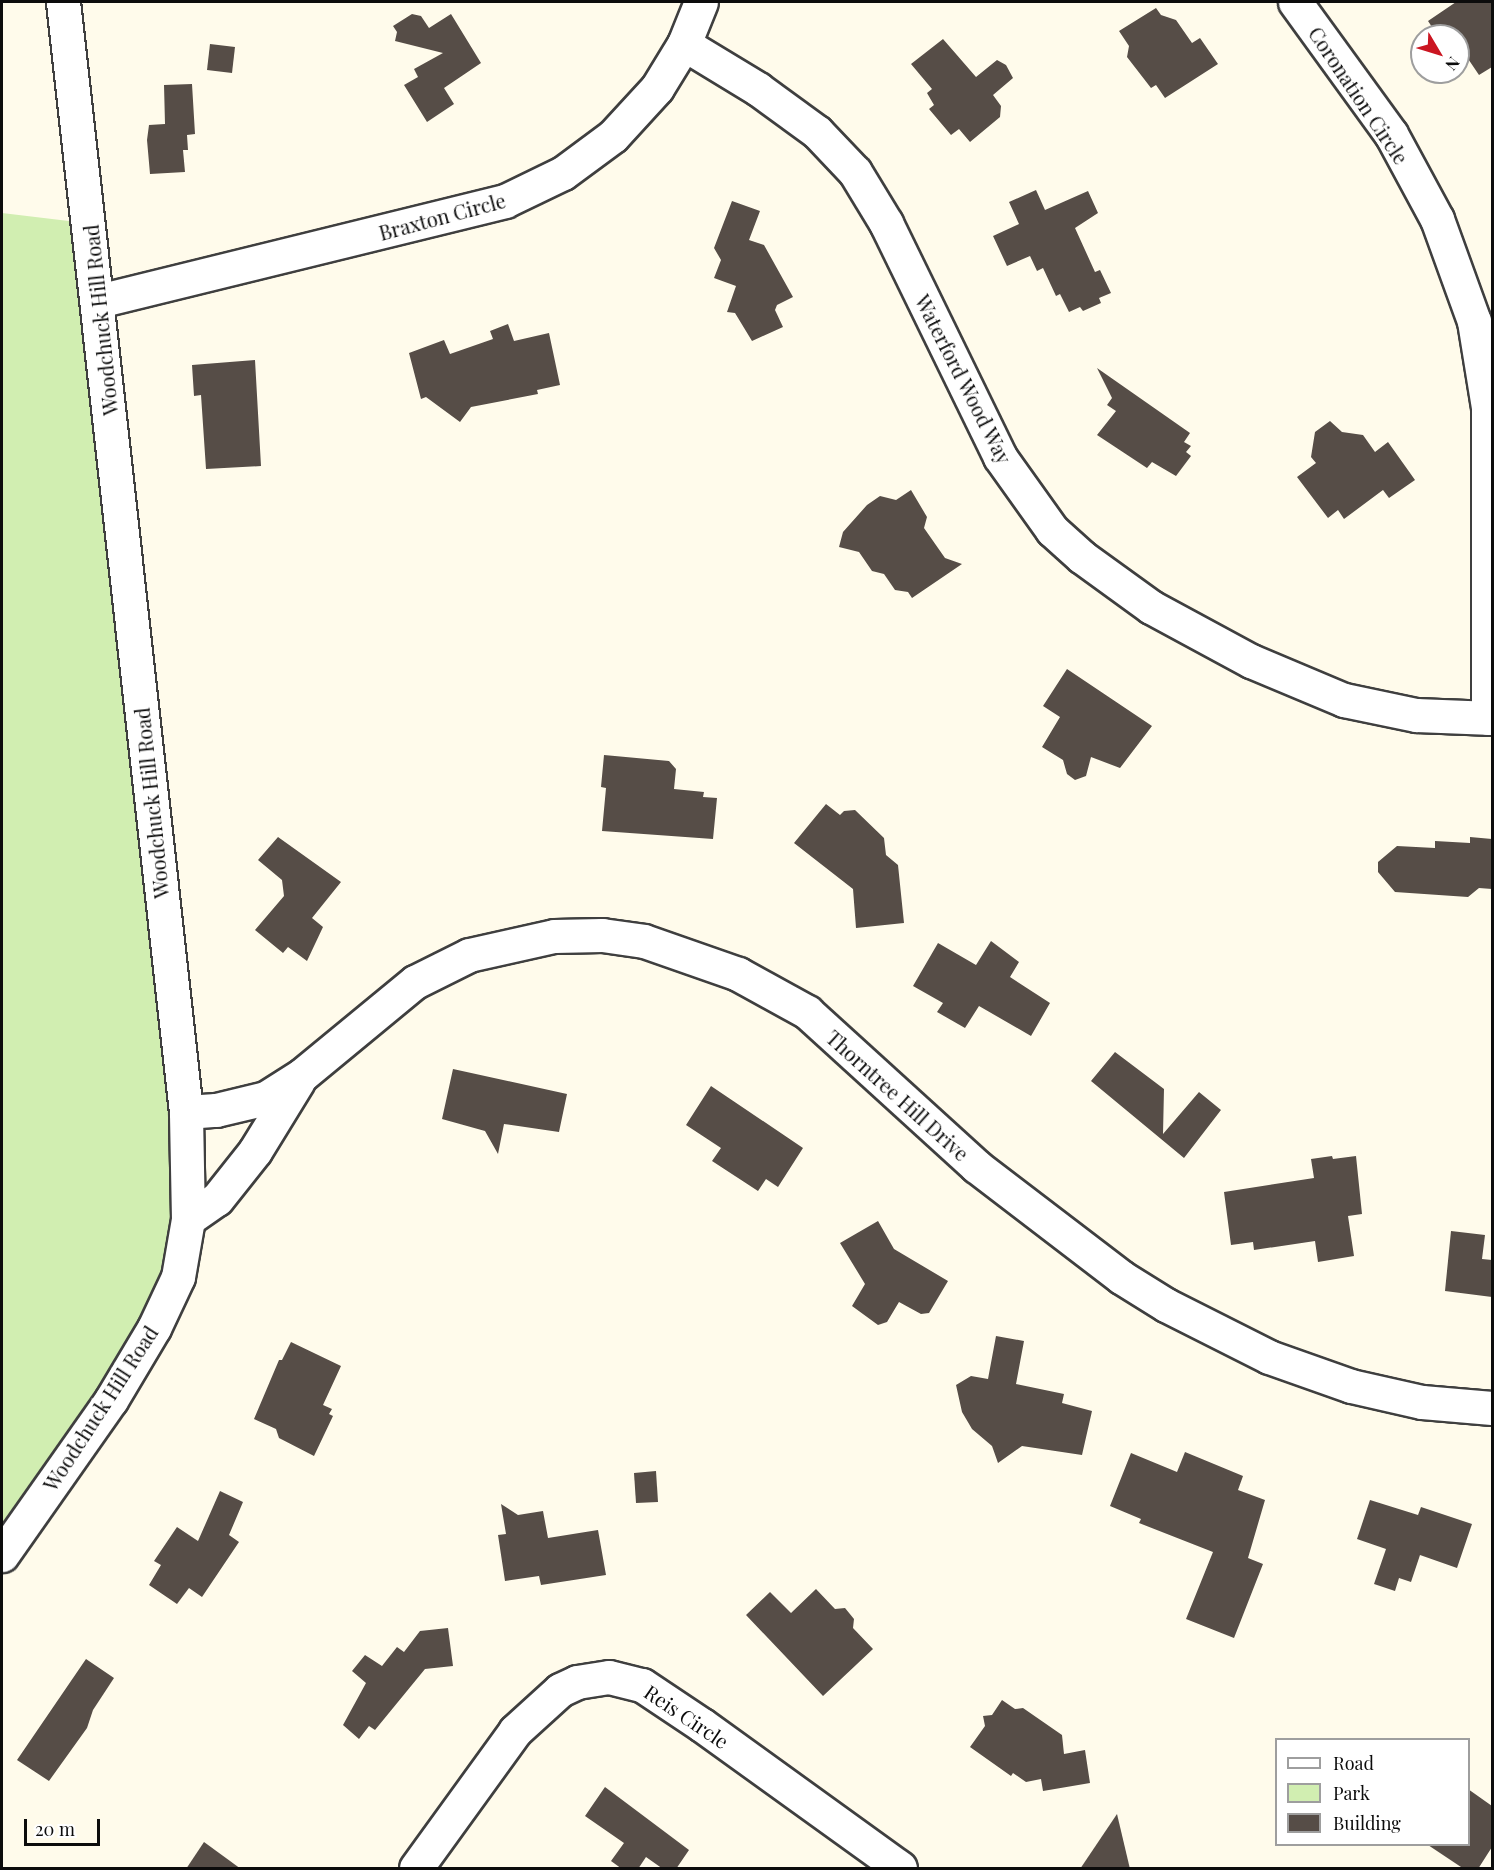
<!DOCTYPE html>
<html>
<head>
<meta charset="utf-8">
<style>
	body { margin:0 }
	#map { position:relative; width:1494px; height:1870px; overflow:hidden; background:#fffbeb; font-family:"Playfair Display",serif }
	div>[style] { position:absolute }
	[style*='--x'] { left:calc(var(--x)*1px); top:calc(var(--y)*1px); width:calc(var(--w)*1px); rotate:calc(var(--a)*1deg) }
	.green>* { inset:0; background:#d1eeb1 }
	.building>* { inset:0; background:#564d47 }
	.roads { filter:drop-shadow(2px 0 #3f3f3f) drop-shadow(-2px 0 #3f3f3f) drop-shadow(0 2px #3f3f3f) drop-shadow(0 -2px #3f3f3f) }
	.minor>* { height:33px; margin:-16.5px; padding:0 16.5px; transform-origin:16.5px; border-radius:16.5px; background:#fff }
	span { translate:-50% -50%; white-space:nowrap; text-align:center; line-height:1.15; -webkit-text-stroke:6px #fff; paint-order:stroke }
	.street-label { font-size:20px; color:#0c0c0c }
	.frame { position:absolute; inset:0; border:3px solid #0c0c0c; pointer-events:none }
	.legend { position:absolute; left:1275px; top:1738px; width:195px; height:108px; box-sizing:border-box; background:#fff; border:2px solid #9e9e9e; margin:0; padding:8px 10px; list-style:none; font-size:18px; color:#0c0c0c }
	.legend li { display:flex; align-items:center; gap:12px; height:30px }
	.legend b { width:30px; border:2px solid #9e9e9e }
	.north { position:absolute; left:1410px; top:24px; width:60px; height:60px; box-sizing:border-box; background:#fff; border:2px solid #9e9e9e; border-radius:50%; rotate:128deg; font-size:16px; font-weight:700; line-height:24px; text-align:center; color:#0c0c0c }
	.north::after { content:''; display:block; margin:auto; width:21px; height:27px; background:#cb1521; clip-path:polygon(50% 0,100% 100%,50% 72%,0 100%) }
	.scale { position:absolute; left:24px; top:1819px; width:76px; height:27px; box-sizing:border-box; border:3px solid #0c0c0c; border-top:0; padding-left:8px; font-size:18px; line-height:21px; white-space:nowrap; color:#0c0c0c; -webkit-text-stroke:4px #fff; paint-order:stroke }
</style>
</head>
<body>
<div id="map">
	<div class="green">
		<i style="clip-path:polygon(2px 213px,77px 222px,171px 1112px,173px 1220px,164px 1272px,135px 1335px,2px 1530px)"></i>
	</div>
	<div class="building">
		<i style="clip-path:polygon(1456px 2px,1492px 2px,1492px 67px,1479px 75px,1458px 44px,1458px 36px,1438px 36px,1428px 21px)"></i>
		<i style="clip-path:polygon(1156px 8px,1161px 15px,1176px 20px,1192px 43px,1200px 38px,1218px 64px,1165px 98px,1156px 85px,1151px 88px,1127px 57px,1129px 46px,1119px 31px)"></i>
		<i style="clip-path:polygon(412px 14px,421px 16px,429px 28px,451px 14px,481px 63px,444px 88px,454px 104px,427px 122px,404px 85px,418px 77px,414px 69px,443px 53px,395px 41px,397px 32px,393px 26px)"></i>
		<i style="clip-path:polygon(943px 39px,976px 77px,997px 60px,1006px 65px,1013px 78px,993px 95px,1001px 106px,1000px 117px,970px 142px,959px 129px,951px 135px,929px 109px,934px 105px,927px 93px,932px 89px,911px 64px)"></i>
		<i style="clip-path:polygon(210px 44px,235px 47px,232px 73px,207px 70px)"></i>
		<i style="clip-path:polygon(192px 84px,195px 134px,187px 135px,188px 150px,183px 150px,185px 172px,150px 174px,147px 140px,149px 125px,165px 124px,164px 85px)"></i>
		<i style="clip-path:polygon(1036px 190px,1045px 210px,1088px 191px,1098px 213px,1075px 228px,1095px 272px,1100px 270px,1111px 293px,1099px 298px,1101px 303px,1083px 311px,1080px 307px,1069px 312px,1060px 294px,1056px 296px,1043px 268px,1037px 271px,1030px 256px,1007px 266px,993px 236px,1019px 224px,1009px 202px)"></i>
		<i style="clip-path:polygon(732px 201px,760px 211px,749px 240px,764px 245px,793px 297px,777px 305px,775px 310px,783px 327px,752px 341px,735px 313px,727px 312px,736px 286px,714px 278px,721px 260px,714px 248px)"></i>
		<i style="clip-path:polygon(508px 324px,514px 341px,549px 333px,560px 385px,537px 390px,538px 394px,471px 407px,460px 422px,426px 397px,421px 399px,409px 353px,444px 340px,450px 354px,493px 339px,490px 331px)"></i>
		<i style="clip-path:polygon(255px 360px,261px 466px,206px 469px,201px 395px,194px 396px,192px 365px)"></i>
		<i style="clip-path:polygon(1097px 368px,1190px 433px,1184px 442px,1191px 446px,1186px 452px,1191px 456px,1176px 476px,1152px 462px,1147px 468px,1097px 435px,1116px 411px,1107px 405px,1112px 398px)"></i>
		<i style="clip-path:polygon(1330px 421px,1342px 432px,1363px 435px,1375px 452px,1388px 442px,1415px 480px,1389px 498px,1383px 490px,1344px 519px,1338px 510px,1328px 518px,1297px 477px,1316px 463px,1311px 457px,1315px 432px)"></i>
		<i style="clip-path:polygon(911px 490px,927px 517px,924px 528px,945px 558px,962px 564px,912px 598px,908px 592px,895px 590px,884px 574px,872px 571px,859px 552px,839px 547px,843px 532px,867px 505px,880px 496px,896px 500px)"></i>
		<i style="clip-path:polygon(1067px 669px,1152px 726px,1120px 768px,1091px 757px,1086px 776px,1075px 780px,1067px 774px,1063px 760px,1042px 747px,1060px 717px,1043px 706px)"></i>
		<i style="clip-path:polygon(604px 755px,669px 761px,676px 769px,674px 789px,704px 792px,703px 797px,717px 798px,713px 839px,602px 831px,606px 788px,601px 787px)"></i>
		<i style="clip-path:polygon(826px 804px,840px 815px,844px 811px,855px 810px,884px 838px,886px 855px,898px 865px,904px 923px,856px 928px,853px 889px,794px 843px)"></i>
		<i style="clip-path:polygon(278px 837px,341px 882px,312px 918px,323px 927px,307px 961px,288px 947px,283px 953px,255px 930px,284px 896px,282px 880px,258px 860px)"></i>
		<i style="clip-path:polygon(1470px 837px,1492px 839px,1492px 889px,1479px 888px,1468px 897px,1395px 892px,1378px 872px,1378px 862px,1397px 846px,1435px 848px,1435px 841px,1470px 843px)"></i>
		<i style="clip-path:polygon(991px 941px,1019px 962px,1010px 977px,1050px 1003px,1031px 1036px,979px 1006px,965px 1028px,937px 1012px,943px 1003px,913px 986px,938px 943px,976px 965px)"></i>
		<i style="clip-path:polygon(1115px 1052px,1164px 1089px,1163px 1134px,1199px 1092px,1221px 1110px,1184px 1158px,1091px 1081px)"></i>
		<i style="clip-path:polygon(453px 1069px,567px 1094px,559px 1132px,504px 1124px,498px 1154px,485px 1131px,442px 1119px)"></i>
		<i style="clip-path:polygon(711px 1086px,803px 1148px,778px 1187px,766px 1179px,758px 1191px,712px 1161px,721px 1148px,686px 1125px)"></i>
		<i style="clip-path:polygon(1332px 1156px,1333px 1159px,1356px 1156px,1362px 1214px,1348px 1216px,1354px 1256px,1318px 1262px,1315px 1241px,1254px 1250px,1253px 1242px,1231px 1245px,1224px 1192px,1314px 1178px,1311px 1159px)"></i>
		<i style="clip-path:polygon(878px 1221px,894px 1249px,948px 1281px,929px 1313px,921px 1314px,899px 1302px,887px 1322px,878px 1325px,852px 1306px,865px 1284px,840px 1243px)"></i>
		<i style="clip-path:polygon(1451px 1231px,1485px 1235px,1482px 1259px,1492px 1260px,1492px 1297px,1445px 1291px)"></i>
		<i style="clip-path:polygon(996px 1336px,1024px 1341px,1016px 1384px,1064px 1394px,1062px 1403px,1092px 1411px,1082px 1455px,1022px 1446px,998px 1463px,992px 1446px,972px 1429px,962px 1412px,956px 1385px,971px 1376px,988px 1379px)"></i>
		<i style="clip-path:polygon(291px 1342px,341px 1366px,323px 1405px,332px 1409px,329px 1414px,333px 1416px,314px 1456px,279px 1438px,276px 1429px,254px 1419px,279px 1360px,282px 1360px)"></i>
		<i style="clip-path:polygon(1185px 1452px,1243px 1476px,1238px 1490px,1265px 1500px,1248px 1558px,1263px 1564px,1234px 1638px,1186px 1619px,1213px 1552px,1139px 1523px,1141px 1519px,1110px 1506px,1131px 1453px,1177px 1472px)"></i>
		<i style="clip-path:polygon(656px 1471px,658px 1502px,636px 1503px,634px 1473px)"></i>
		<i style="clip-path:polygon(220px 1491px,243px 1502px,229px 1535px,239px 1542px,202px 1597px,189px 1588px,177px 1604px,149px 1585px,161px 1565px,154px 1561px,177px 1527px,198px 1541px)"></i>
		<i style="clip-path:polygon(1370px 1500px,1418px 1515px,1421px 1507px,1472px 1524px,1457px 1568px,1420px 1555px,1411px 1582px,1399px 1578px,1395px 1591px,1374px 1584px,1386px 1549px,1357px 1539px)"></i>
		<i style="clip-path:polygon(501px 1504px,518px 1515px,543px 1511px,548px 1538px,598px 1530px,606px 1575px,541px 1585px,539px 1576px,505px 1581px,498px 1535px,506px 1534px)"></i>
		<i style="clip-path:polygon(816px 1589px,835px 1609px,845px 1608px,854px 1619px,853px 1628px,873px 1649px,823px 1696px,746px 1615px,770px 1592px,791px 1613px)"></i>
		<i style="clip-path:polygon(448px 1628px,453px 1666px,425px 1669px,375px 1730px,369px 1726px,359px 1739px,343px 1725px,366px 1683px,352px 1671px,365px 1655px,382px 1666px,397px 1647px,404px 1652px,420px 1631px)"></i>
		<i style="clip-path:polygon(86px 1659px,114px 1678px,93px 1710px,87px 1728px,49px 1781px,17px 1760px)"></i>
		<i style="clip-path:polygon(1002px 1700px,1015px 1709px,1023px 1708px,1062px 1735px,1064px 1754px,1085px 1750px,1090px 1783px,1043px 1791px,1041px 1779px,1026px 1782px,1013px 1773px,1011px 1776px,970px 1747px,985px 1726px,983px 1716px,992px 1715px)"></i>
		<i style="clip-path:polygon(605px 1787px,689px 1850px,676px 1869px,663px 1869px,646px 1857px,638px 1869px,622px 1869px,611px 1861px,624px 1843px,585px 1816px)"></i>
		<i style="clip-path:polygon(1468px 1789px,1492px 1806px,1492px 1847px,1478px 1869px,1464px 1869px,1428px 1845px,1468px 1845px)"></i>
		<i style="clip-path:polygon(1117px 1814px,1130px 1869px,1080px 1869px)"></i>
		<i style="clip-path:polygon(204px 1842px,241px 1869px,186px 1869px)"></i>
	</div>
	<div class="roads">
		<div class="minor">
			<i style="--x:1295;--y:2;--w:163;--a:54"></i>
			<i style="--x:1391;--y:134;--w:97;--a:61.6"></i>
			<i style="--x:1437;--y:219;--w:109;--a:70.1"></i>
			<i style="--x:1474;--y:321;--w:87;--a:80.8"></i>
			<i style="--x:1488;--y:407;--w:311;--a:90"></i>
			<i style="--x:684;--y:44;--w:87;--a:31.3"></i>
			<i style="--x:758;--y:89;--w:73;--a:36.1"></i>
			<i style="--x:817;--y:132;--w:55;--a:46.5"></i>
			<i style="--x:855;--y:172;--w:60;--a:58.7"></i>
			<i style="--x:886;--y:223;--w:260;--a:64"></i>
			<i style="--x:1000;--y:457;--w:90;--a:54.5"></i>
			<i style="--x:1052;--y:530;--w:40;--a:42"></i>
			<i style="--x:1082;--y:557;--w:85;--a:35.9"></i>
			<i style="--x:1151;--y:607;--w:114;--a:28.4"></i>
			<i style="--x:1251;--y:661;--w:101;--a:22.8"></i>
			<i style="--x:1344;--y:700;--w:74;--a:11.8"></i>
			<i style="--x:1416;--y:715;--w:76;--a:2.3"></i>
			<i style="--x:98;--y:301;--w:419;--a:-13.8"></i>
			<i style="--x:505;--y:201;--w:64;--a:-25.8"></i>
			<i style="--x:563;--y:173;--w:62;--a:-36.5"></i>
			<i style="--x:613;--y:136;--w:65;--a:-47.5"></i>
			<i style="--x:657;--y:88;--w:52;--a:-58.5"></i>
			<i style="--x:684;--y:44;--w:45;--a:-68"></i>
			<i style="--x:186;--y:1112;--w:30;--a:-4"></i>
			<i style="--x:216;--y:1110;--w:51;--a:-13.5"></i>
			<i style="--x:266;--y:1098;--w:43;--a:-32.6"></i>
			<i style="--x:302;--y:1075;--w:146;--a:-39.5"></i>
			<i style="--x:415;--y:982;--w:60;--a:-26.6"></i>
			<i style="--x:469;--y:955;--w:87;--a:-12.6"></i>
			<i style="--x:554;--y:936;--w:48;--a:-1.2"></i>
			<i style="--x:602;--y:935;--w:42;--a:8.1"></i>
			<i style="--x:644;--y:941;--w:100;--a:19.3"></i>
			<i style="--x:738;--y:974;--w:79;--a:28.8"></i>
			<i style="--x:807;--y:1012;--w:229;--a:42.3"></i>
			<i style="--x:976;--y:1166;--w:183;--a:37.4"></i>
			<i style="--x:1121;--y:1277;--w:53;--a:31.9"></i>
			<i style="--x:1166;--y:1305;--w:115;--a:26.8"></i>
			<i style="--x:1269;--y:1357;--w:87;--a:19.5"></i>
			<i style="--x:1351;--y:1386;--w:73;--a:12.7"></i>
			<i style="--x:1422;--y:1402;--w:70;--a:4.9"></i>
			<i style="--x:188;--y:1219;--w:35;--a:-35"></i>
			<i style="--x:217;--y:1199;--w:61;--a:-51.6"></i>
			<i style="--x:255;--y:1151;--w:82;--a:-58.4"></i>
			<i style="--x:2;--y:1555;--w:189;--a:-54.9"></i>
			<i style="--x:111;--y:1400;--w:84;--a:-59.2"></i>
			<i style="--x:154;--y:1328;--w:56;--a:-64.8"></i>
			<i style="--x:178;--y:1277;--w:59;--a:-80.2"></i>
			<i style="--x:188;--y:1219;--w:107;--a:-91.1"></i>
			<i style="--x:186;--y:1112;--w:1117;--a:-96.32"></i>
			<i style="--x:416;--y:1868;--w:169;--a:-54.1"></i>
			<i style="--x:515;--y:1731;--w:61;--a:-42.3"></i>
			<i style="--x:560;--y:1690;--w:19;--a:-25"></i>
			<i style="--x:577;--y:1682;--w:32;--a:-9"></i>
			<i style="--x:609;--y:1677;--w:34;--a:14"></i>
			<i style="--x:642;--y:1685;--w:72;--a:33.7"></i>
			<i style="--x:702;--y:1725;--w:244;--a:35.8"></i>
		</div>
	</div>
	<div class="street-label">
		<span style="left:1359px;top:95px;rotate:56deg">Coronation Circle</span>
		<span style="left:442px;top:216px;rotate:-15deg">Braxton Circle</span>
		<span style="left:100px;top:320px;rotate:-96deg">Woodchuck Hill Road</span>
		<span style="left:964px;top:379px;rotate:63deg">Waterford Wood Way</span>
		<span style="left:151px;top:803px;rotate:-96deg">Woodchuck Hill Road</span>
		<span style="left:898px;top:1095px;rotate:42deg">Thorntree Hill Drive</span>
		<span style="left:100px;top:1408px;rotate:-57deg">Woodchuck Hill Road</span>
		<span style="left:687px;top:1716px;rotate:34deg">Reis Circle</span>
	</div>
	<div class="frame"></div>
	<ul class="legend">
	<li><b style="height:8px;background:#fff"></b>Road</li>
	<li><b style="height:16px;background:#d1eeb1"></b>Park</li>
	<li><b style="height:16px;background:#564d47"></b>Building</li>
	</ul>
	<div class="north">N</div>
	<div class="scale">20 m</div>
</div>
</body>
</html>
